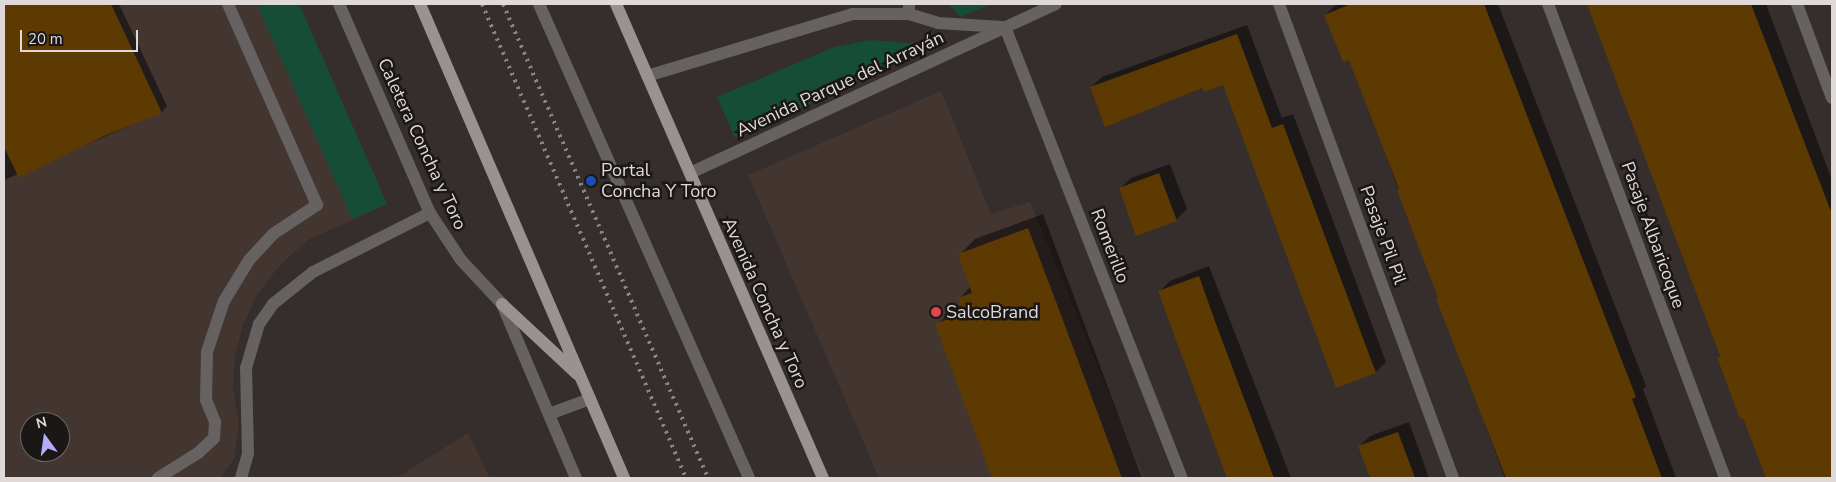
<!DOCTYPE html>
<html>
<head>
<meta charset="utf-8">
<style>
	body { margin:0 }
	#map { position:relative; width:1836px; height:482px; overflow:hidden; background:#352e2c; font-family:"Nunito Sans",sans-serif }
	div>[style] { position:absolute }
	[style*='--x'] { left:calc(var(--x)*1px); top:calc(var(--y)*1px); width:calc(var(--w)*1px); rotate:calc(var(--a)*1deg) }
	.built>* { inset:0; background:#433631 }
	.green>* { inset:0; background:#164d38 }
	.shadow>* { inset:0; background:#0007 }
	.building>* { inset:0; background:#5d3a01 }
	.service>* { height:12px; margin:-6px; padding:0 6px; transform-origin:6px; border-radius:6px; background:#666262 }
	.minor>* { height:12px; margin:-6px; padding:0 6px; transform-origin:6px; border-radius:6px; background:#666262 }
	.tertiary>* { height:12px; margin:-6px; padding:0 6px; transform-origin:6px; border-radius:6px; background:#666262 }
	.primary>* { height:12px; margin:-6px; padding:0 6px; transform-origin:6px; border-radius:6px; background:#9a9292 }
	.rail>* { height:4px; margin-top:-2px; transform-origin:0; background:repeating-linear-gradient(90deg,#898381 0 2.5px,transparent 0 7.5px) }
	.dots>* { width:14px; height:14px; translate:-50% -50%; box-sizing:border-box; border:2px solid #1a1716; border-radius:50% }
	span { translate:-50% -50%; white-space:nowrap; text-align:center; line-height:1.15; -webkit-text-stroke:5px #1a1716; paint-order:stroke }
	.street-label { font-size:18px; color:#dfdad9 }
	.poi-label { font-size:18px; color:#dfdad9 }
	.left { translate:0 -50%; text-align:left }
	.frame { position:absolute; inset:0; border:5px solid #dfdad9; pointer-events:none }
	.north { position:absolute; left:20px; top:412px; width:50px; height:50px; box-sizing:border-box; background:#1a1716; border:1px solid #696564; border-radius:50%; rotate:346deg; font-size:14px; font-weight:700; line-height:20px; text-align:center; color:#dfdad9 }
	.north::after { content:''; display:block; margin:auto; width:18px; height:22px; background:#b3acf9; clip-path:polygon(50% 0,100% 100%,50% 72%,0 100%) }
	.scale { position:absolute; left:20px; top:30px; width:118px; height:22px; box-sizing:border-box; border:2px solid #dfdad9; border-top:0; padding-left:6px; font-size:15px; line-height:18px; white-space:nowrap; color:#dfdad9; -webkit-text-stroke:4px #1a1716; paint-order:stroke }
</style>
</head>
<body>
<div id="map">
	<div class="built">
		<i style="clip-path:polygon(evenodd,4px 4px,299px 4px,387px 204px,308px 240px,279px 266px,257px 295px,243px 325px,235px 355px,233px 389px,239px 425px,234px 459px,220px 478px,4px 478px,4px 4px,30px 422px,60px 422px,60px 452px,30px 452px,30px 422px)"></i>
		<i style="clip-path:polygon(941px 91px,991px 214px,1030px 202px,1144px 478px,879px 478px,748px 175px)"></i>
		<i style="clip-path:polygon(468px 433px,490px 478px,396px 478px)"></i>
	</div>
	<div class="green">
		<i style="clip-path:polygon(257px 4px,299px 4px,387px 204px,352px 219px)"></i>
		<i style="clip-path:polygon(948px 4px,991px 4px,961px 17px)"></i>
		<i style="clip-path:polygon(870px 40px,938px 45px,735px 138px,717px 97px,834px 47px)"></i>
	</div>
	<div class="shadow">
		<i style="clip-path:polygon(4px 4px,119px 4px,167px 106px,162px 112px,4px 180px)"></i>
		<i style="clip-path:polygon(1498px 4px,1646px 386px,1643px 389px,1676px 478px,1505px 478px,1350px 58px,1325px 15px,1337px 4px)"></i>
		<i style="clip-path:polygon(1588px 4px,1766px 4px,1832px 180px,1832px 478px,1768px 478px,1718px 357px,1721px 354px)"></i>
		<i style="clip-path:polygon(1247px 25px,1282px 118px,1293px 114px,1386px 362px,1376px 372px,1223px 84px,1091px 87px,1102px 77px)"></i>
		<i style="clip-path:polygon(1170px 164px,1187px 209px,1176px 220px,1120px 189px,1131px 178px)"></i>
		<i style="clip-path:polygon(1043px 214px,1142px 478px,994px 478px,937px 325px,952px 310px,963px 305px,960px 298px,971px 286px,960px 254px,975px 239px)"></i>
		<i style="clip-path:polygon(1209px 266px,1291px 478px,1232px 478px,1160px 291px,1170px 281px)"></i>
		<i style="clip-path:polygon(1409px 422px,1429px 478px,1372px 478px,1359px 447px,1370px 436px)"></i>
	</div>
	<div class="building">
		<i style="clip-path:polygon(4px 4px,111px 4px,162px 113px,104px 136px,19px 178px,4px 147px)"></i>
		<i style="clip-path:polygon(1351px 4px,1484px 4px,1636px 397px,1632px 399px,1662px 478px,1506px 478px,1436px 299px,1438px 298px,1397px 190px,1399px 189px,1349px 60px,1343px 62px,1324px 15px)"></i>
		<i style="clip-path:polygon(1587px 4px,1751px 4px,1832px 214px,1832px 478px,1766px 478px,1743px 418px,1740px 419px,1717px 357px,1720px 356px)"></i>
		<i style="clip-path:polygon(1237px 34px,1272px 128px,1283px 124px,1376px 373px,1336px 388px,1223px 85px,1204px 92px,1202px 88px,1105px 127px,1090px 87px)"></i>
		<i style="clip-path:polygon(1159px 173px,1177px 221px,1136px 236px,1119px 188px)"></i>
		<i style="clip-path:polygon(1028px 228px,1055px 299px,1122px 478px,992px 478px,935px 324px,964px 313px,958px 298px,972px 293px,958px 254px)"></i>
		<i style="clip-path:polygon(1199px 276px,1216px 324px,1274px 478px,1227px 478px,1158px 291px)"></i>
		<i style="clip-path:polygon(1398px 432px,1415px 478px,1370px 478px,1358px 446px)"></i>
	</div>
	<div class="service">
		<i style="--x:539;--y:4;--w:518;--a:66.1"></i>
		<i style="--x:158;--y:478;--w:47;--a:-32"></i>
		<i style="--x:198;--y:453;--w:22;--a:-43"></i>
		<i style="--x:214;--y:438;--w:16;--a:-86"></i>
		<i style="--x:215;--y:422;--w:24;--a:-112"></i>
		<i style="--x:206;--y:400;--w:48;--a:-88.8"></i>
		<i style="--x:207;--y:352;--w:54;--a:-71.6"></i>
		<i style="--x:224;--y:301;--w:48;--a:-58.6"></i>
		<i style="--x:249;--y:260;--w:35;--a:-47"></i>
		<i style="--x:273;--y:234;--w:53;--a:-33.4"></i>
		<i style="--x:317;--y:205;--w:220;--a:-113.9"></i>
	</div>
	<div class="minor">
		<i style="--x:909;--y:4;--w:10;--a:90"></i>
		<i style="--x:1279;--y:4;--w:505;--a:69.84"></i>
		<i style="--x:1548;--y:4;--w:506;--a:69.52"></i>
		<i style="--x:1797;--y:4;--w:100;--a:69.6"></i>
		<i style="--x:1005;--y:27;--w:484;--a:68.6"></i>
		<i style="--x:502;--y:304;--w:189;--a:67"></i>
		<i style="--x:549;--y:414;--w:44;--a:-20.1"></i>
		<i style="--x:241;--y:478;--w:25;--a:-74"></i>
		<i style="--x:248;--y:454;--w:86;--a:-91.3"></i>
		<i style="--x:246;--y:368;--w:46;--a:-73.5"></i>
		<i style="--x:259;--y:324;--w:24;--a:-55"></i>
		<i style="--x:273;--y:304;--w:51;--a:-38.7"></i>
		<i style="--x:313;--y:272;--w:131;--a:-26.8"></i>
	</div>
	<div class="tertiary">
		<i style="--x:339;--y:4;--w:228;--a:66.5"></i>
		<i style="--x:430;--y:213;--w:56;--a:56.6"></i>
		<i style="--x:461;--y:260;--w:60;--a:47"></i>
		<i style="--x:647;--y:76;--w:214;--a:-16.8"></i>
		<i style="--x:852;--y:14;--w:57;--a:0"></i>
		<i style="--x:909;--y:14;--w:30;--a:17"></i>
		<i style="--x:938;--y:23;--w:64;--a:3.6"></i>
		<i style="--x:690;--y:173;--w:403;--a:-24.8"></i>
	</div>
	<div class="primary">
		<i style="--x:420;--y:4;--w:516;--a:66.71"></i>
		<i style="--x:616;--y:4;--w:517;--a:66.41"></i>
		<i style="--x:502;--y:304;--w:103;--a:43"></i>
	</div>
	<div class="rail">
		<i style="--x:482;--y:4;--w:516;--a:66.71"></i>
		<i style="--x:503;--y:4;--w:516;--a:66.61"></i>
	</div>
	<div class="dots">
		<i style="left:591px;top:181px;background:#1a4fb4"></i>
		<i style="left:936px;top:312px;background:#e0444e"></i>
	</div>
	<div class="street-label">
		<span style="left:840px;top:84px;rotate:-25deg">Avenida Parque del Arrayán</span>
		<span style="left:422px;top:144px;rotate:65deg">Caletera Concha y Toro</span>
		<span style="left:1383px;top:235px;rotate:70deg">Pasaje Pil Pil</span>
		<span style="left:1653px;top:235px;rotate:70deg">Pasaje Albaricoque</span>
		<span style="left:1110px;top:246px;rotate:69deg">Romerillo</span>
		<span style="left:765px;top:303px;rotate:66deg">Avenida Concha y Toro</span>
	</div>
	<div class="poi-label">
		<span class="left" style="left:601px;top:181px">Portal<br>Concha Y Toro</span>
		<span class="left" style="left:946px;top:312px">SalcoBrand</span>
	</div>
	<div class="frame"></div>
	<div class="north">N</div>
	<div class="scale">20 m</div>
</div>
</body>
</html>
